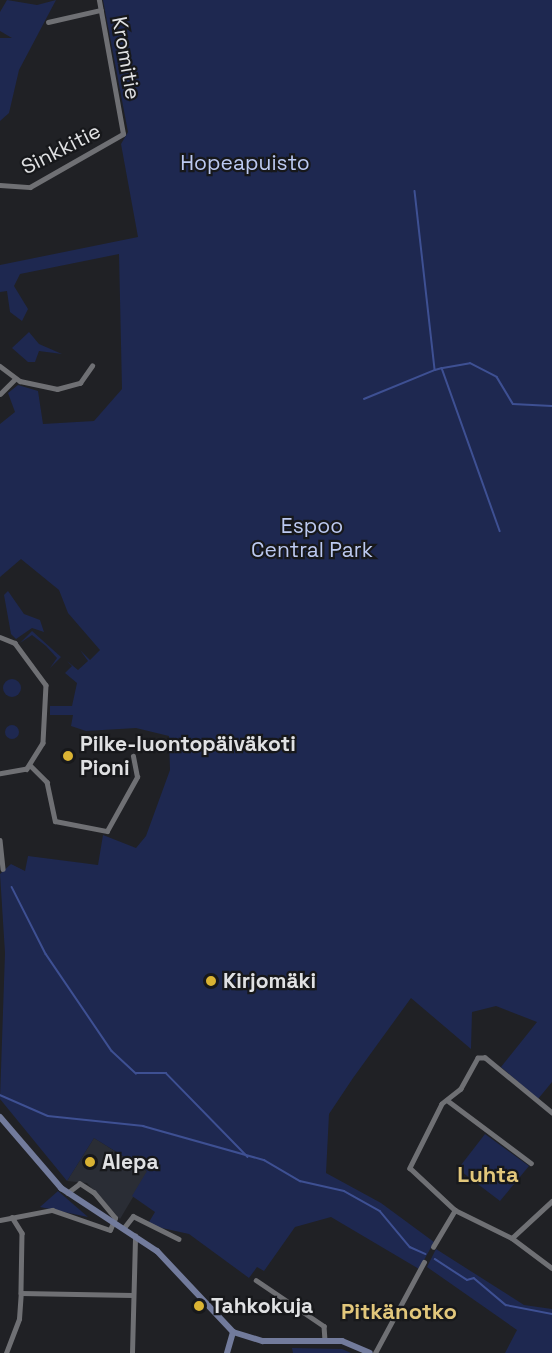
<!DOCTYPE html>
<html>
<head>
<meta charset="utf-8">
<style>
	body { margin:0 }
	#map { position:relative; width:552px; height:1353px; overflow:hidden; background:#202125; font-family:"Space Grotesk",sans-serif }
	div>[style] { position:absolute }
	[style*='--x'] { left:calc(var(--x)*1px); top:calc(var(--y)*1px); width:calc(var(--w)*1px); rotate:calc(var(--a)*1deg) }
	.built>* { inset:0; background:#2a2d35 }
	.green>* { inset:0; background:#1e2850 }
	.round { border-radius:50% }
	.stream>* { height:1.5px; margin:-0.75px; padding:0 0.75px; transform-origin:0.75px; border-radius:0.75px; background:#3e5093 }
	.street>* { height:4.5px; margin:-2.25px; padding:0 2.25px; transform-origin:2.25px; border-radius:2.25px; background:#6f7074 }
	.secondary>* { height:6px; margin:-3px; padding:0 3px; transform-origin:3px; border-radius:3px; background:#727b9c }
	.dots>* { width:16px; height:16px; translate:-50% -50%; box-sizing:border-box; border:3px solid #17181b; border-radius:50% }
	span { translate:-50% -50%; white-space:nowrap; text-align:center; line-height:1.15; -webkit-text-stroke:4.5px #17181b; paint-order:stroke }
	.street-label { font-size:21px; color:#e0e1e3 }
	.park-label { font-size:21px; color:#bcc9f0 }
	.poi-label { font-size:21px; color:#e0e1e3; font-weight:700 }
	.left { translate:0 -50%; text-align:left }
	.neighbourhood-label { font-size:22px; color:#e2c77b; font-weight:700 }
</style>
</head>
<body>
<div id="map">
	<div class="built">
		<i style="clip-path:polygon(94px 1138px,148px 1172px,120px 1219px,87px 1183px,67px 1181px)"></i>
	</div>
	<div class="green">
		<i style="clip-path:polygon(7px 0,37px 5px,56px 0,19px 70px,9px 113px,0 121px,0 38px,12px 38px,0 31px,0 12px)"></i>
		<i style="clip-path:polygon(103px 0,552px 0,552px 1082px,538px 1099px,501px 1067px,537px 1022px,496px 1006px,472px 1012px,471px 1049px,411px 998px,353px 1078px,329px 1114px,326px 1173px,381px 1203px,434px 1242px,419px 1269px,331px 1217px,295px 1227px,264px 1271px,257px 1267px,249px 1278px,189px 1234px,153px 1226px,149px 1222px,155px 1212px,132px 1196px,147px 1171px,94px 1138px,67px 1181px,0 1099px,5px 953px,0 874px,11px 864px,25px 871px,28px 856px,98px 865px,103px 835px,136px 848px,146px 836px,170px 770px,169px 736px,136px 728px,86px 731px,71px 726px,73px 715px,50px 715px,50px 706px,72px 706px,77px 683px,65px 673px,72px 666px,67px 661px,78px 670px,88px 661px,80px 650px,90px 660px,100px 650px,68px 613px,59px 590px,21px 559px,0 577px,0 424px,15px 412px,8px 393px,18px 385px,38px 391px,43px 424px,94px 421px,122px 389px,119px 254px,20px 274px,14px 286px,28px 309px,22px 321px,10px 312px,7px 291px,0 292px,0 265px,138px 237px,121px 144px,128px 132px)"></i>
		<i style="clip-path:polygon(29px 332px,39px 344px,62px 354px,39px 351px,35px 362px,28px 362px,12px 348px)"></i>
		<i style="clip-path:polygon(8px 591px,24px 614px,40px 620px,44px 632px,32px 628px,16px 639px,11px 634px,4px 595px)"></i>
		<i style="clip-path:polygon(32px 631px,61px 657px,50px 668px,57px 658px,46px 646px,32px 635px,20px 643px)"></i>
		<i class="round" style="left:3px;top:679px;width:18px;height:18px"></i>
		<i class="round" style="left:5px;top:725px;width:14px;height:14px"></i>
		<i style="clip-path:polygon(485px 1134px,529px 1166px,500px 1201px,458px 1169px)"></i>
		<i style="clip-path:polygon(58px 1191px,88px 1217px,40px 1207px)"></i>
		<i style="clip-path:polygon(436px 1249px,524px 1305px,552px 1309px,552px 1353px,505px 1353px,517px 1330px,427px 1267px)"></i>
		<i style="clip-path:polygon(292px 1348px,342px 1349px,351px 1353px,293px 1353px)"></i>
	</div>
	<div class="stream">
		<i style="--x:415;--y:191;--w:180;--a:83.6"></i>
		<i style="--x:435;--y:370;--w:7;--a:-16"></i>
		<i style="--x:442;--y:368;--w:173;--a:70.4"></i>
		<i style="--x:443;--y:368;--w:27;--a:-10"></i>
		<i style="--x:470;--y:363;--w:30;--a:27"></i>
		<i style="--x:497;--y:377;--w:31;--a:59"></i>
		<i style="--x:513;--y:404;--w:39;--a:3"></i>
		<i style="--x:364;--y:399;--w:77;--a:-22.2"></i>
		<i style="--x:12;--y:887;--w:75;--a:63.1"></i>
		<i style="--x:46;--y:954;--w:117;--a:55.8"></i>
		<i style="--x:112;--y:1051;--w:33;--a:43"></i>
		<i style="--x:136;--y:1073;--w:30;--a:0"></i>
		<i style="--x:166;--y:1073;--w:117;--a:45.7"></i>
		<i style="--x:0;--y:1095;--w:52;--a:23.6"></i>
		<i style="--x:48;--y:1116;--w:96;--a:6"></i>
		<i style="--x:143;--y:1126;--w:126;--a:15.7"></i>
		<i style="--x:264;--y:1160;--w:42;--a:30.3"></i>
		<i style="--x:300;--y:1181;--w:45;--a:12.8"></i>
		<i style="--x:344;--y:1191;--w:41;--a:29.1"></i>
		<i style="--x:380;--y:1211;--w:47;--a:50.2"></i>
		<i style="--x:410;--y:1247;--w:17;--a:24"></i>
		<i style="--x:435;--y:1259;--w:38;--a:33"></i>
		<i style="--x:467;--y:1280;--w:7;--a:-16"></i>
		<i style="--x:474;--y:1278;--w:42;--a:40.2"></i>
		<i style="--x:506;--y:1305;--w:47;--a:11.1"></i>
	</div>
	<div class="street">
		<i style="--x:48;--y:22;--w:54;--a:-12.8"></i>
		<i style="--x:0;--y:185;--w:30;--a:4"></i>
		<i style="--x:30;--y:187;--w:107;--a:-29.7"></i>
		<i style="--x:123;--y:134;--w:136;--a:-100.2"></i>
		<i style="--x:0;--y:366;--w:25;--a:37"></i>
		<i style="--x:20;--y:381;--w:38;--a:12"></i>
		<i style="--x:57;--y:389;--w:24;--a:-15"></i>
		<i style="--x:80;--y:383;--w:21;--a:-55"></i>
		<i style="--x:0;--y:394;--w:21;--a:-45"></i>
		<i style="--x:0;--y:637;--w:16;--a:22"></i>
		<i style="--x:15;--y:643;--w:52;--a:53.6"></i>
		<i style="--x:46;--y:685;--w:58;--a:93"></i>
		<i style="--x:43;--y:743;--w:31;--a:122"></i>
		<i style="--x:27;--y:769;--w:27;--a:170"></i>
		<i style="--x:31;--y:766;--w:23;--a:45"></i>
		<i style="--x:47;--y:782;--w:40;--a:78"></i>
		<i style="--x:55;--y:821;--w:53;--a:10.9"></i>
		<i style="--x:107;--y:831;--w:62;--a:-60.9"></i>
		<i style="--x:137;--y:777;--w:21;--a:-101"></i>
		<i style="--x:0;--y:840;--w:29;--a:84"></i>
		<i style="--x:447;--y:1100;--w:105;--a:36.9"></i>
		<i style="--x:552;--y:1113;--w:87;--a:-140.6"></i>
		<i style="--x:485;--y:1058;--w:7;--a:180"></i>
		<i style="--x:478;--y:1058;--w:35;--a:119"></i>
		<i style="--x:461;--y:1089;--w:24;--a:142"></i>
		<i style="--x:442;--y:1104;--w:72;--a:116.6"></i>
		<i style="--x:410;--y:1168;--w:62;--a:43"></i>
		<i style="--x:455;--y:1210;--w:64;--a:26.2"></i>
		<i style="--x:512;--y:1238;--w:50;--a:36.9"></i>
		<i style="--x:12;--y:1217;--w:19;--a:58"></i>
		<i style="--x:22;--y:1233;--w:60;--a:91"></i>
		<i style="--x:0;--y:1220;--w:53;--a:-10.9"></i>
		<i style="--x:52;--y:1210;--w:61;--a:19"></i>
		<i style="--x:110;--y:1230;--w:13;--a:-67"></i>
		<i style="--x:115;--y:1218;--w:33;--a:-130"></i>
		<i style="--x:94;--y:1193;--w:17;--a:-147"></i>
		<i style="--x:80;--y:1184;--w:15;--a:143"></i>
		<i style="--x:123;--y:1229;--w:16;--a:-52"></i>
		<i style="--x:133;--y:1216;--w:51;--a:26.6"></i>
		<i style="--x:512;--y:1238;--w:54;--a:-42.8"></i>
		<i style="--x:433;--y:1247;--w:43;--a:-59.3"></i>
		<i style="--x:256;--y:1280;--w:82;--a:34.1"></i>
		<i style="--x:324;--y:1326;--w:14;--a:86"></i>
		<i style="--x:6;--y:1353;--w:36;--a:-69"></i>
		<i style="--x:19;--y:1319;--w:26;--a:-86"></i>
		<i style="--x:21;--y:1293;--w:111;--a:1"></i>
		<i style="--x:132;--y:1353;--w:117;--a:-88.5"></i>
		<i style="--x:375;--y:1353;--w:103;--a:-61.7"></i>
	</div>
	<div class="secondary">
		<i style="--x:0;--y:1117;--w:94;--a:49.3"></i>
		<i style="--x:61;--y:1188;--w:115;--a:33.3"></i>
		<i style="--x:157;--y:1251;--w:111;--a:46.8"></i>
		<i style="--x:233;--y:1332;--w:31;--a:17"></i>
		<i style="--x:263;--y:1341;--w:79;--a:0"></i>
		<i style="--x:342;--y:1341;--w:30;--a:23"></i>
		<i style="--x:227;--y:1353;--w:22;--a:-74"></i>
	</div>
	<div class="dots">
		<i style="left:68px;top:756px;background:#dab333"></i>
		<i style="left:211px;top:981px;background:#dab333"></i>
		<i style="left:90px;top:1162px;background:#dab333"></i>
		<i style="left:199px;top:1306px;background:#dab333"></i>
	</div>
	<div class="street-label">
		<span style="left:126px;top:58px;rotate:80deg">Kromitie</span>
		<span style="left:61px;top:149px;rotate:-27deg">Sinkkitie</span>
	</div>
	<div class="park-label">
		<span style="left:245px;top:163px">Hopeapuisto</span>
		<span style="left:312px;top:538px">Espoo<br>Central Park</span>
	</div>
	<div class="poi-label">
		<span class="left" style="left:80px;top:756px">Pilke-luontopäiväkoti<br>Pioni</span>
		<span class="left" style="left:223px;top:981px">Kirjomäki</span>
		<span class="left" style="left:102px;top:1162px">Alepa</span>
		<span class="left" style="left:211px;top:1306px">Tahkokuja</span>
	</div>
	<div class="neighbourhood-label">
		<span style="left:488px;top:1175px">Luhta</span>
		<span style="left:399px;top:1312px">Pitkänotko</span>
	</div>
</div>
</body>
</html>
